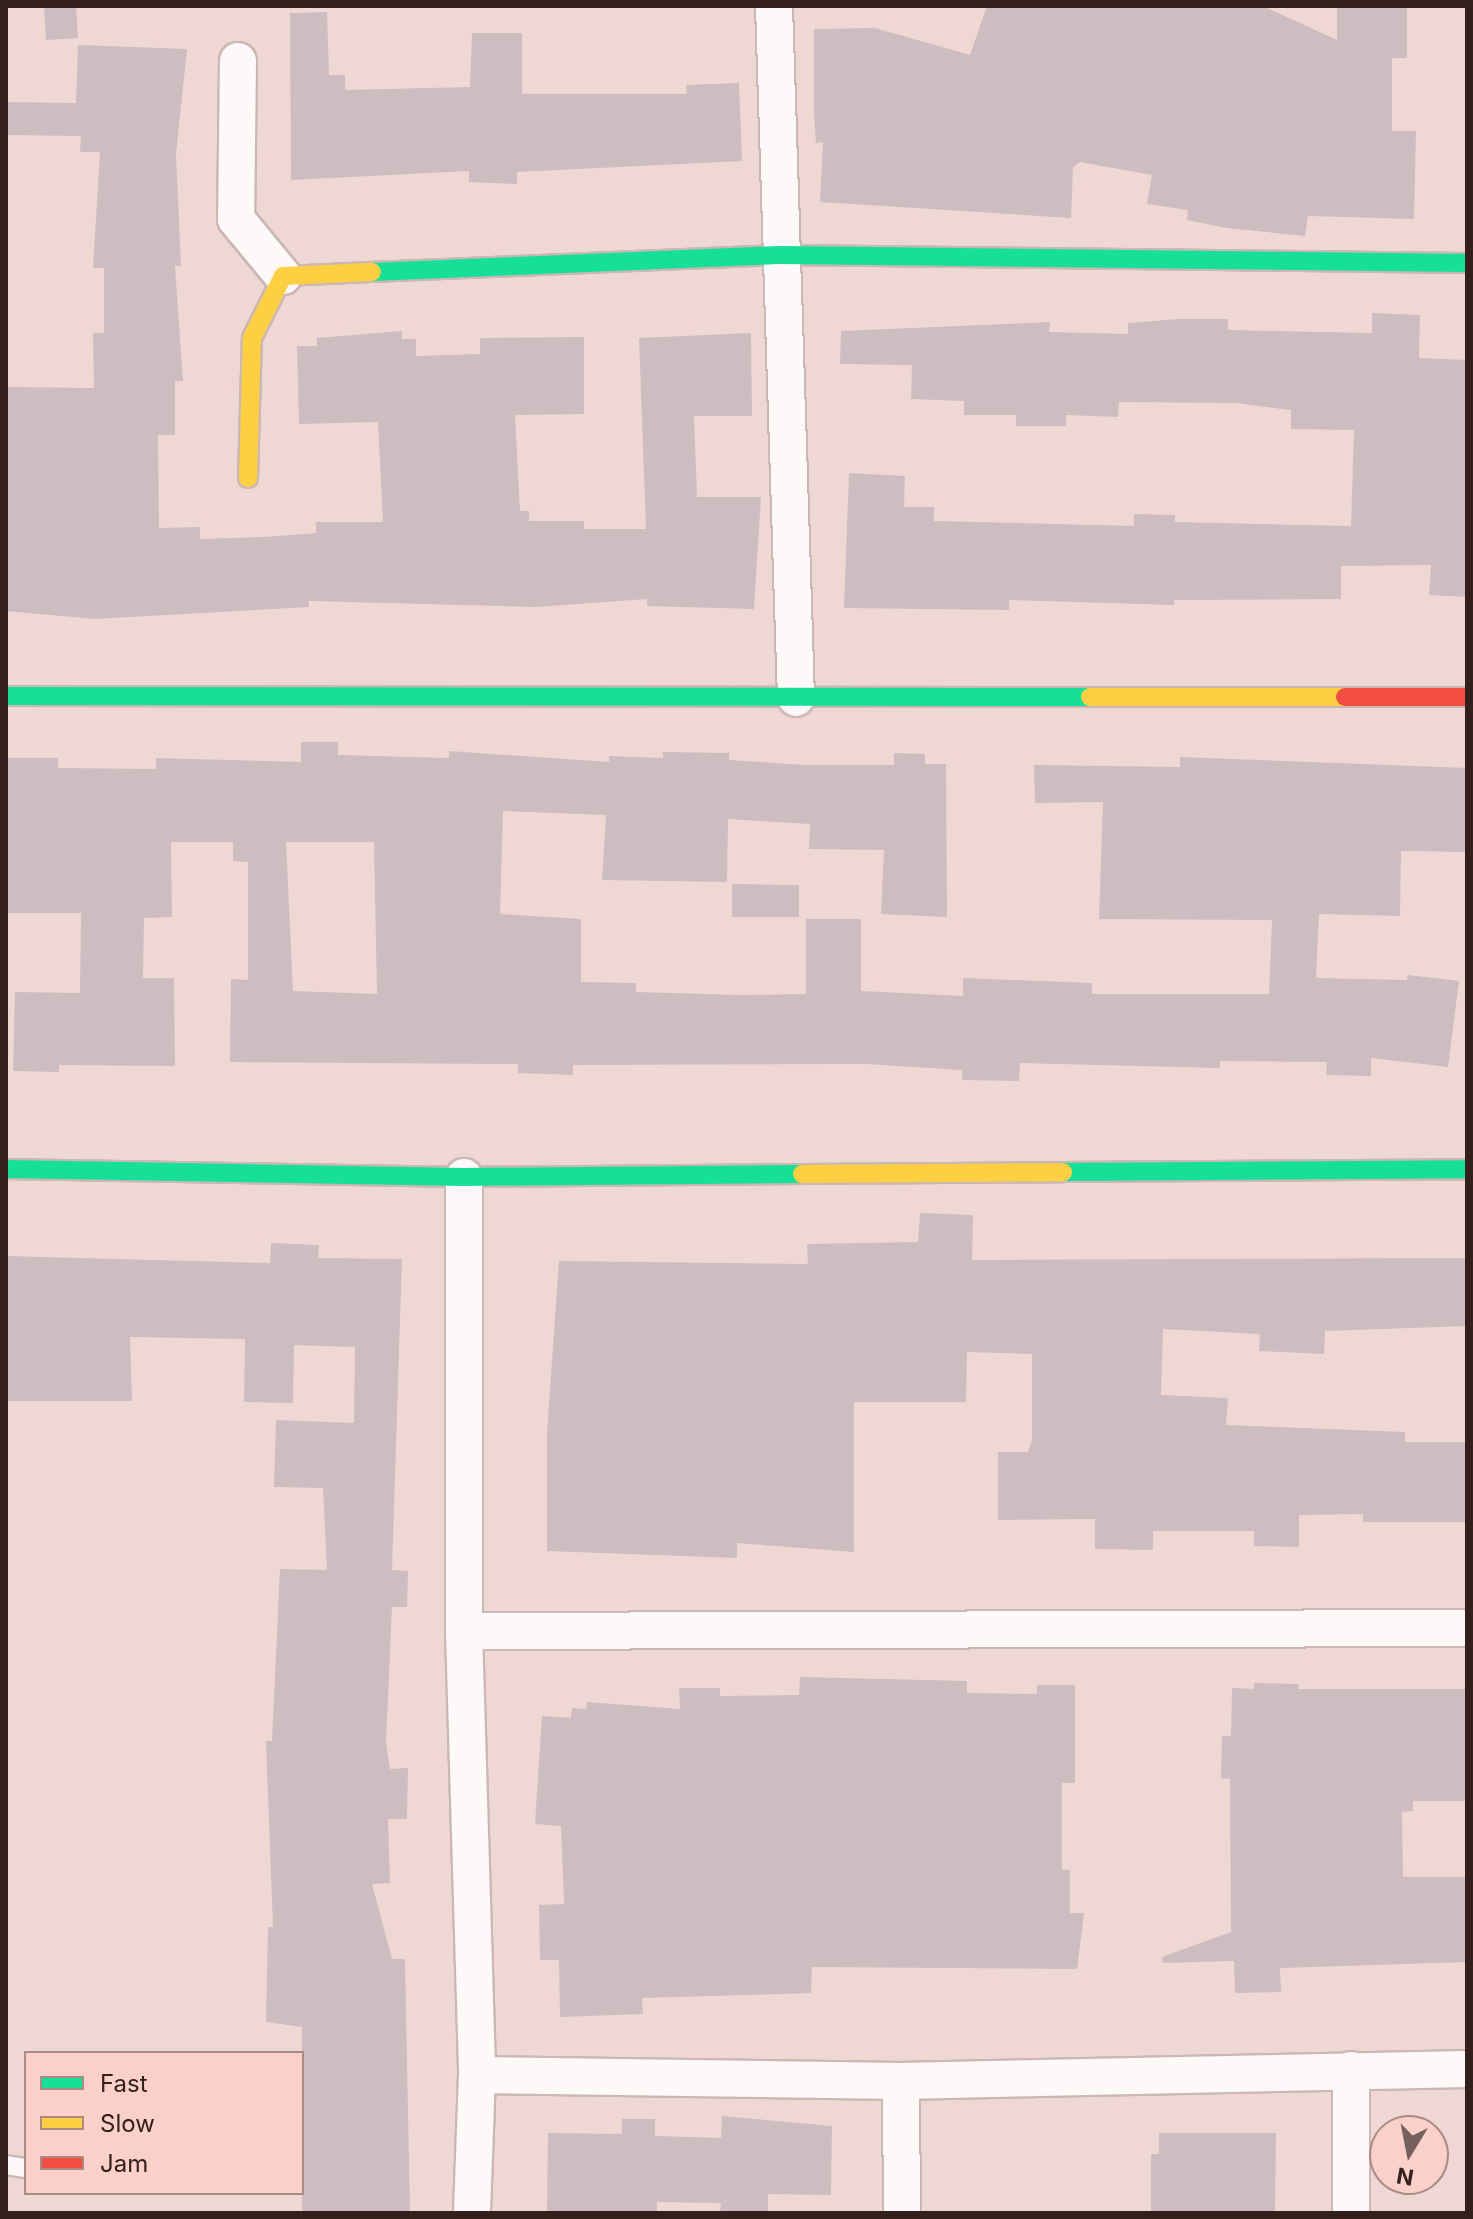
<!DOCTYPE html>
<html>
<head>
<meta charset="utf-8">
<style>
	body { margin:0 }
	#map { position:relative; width:1473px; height:2219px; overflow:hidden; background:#efd8d4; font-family:Inter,sans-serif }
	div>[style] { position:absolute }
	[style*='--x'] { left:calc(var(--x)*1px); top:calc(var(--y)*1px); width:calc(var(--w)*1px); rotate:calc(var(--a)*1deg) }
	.building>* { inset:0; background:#cdbcc0 }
	.roads { filter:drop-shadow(2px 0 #cbb7b3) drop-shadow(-2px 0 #cbb7b3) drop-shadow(0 2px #cbb7b3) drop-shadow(0 -2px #cbb7b3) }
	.lane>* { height:18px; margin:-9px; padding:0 9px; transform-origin:9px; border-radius:9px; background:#fdf9f9 }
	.street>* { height:36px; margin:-18px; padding:0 18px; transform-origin:18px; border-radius:18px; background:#fdf9f9 }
	.fast>* { height:18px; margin:-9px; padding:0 9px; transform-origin:9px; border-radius:9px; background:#16e098 }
	.slow>* { height:18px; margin:-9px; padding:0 9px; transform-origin:9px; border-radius:9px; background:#ffcf43 }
	.jam>* { height:18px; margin:-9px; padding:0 9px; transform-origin:9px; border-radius:9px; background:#f24e42 }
	span { translate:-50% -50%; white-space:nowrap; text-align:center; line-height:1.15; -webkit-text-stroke:6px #fad0c9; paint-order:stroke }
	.frame { position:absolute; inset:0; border:8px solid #33201d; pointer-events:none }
	.legend { position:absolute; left:24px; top:2051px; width:280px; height:144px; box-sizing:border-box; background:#fad0c9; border:2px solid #aa8a84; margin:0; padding:10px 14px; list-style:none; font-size:24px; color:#33201d }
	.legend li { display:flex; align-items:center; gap:16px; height:40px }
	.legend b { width:40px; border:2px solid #aa8a84 }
	.north { position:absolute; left:1369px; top:2115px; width:80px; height:80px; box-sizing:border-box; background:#fad0c9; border:2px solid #aa8a84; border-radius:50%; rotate:190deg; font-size:22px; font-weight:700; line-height:32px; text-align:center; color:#33201d }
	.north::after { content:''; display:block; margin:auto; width:28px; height:36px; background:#75605d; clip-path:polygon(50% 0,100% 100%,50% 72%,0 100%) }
</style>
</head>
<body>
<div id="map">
	<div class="building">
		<i style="clip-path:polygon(44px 6px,76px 6px,78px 38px,46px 40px)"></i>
		<i style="clip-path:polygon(987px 6px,1263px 6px,1337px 40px,1337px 6px,1407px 6px,1407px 58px,1392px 58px,1392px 131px,1416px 131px,1414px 219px,1308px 216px,1305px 236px,1227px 228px,1187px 220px,1188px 210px,1147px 204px,1152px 175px,1080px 162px,1073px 167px,1071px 218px,820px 202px,823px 142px,816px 143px,814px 116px,814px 29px,875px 28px,970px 55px)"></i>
		<i style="clip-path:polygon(327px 12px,329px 75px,345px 75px,345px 90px,470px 87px,472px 33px,522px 33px,522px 94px,687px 94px,686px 85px,739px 83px,742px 161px,517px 172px,517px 184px,469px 182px,469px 171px,291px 180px,290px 13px)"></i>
		<i style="clip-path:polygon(78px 45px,187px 49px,176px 154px,181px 266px,175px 266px,183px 381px,175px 381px,175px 435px,158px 435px,159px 528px,200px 527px,200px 539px,264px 537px,316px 533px,316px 522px,383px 522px,378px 422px,299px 424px,297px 346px,317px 346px,317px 338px,402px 331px,402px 339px,416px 339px,416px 356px,480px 354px,480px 338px,584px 337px,584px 414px,515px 415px,520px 511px,529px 511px,529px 521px,584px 521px,584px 529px,646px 529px,639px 338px,751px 333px,752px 416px,694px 416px,697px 497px,761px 497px,754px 609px,647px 606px,647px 599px,536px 607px,309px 601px,309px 607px,95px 619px,6px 611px,6px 387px,94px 388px,93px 333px,104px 333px,104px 268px,93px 268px,100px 152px,80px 152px,81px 136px,6px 135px,6px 102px,76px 103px)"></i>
		<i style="clip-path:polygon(1372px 313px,1420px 315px,1419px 358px,1467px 360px,1467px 597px,1429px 595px,1431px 565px,1341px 566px,1341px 599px,1174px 600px,1174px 605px,1009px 600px,1009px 610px,844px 608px,849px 473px,905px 476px,904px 507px,934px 507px,934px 521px,1134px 526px,1134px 514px,1175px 515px,1175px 522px,1351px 526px,1354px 430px,1291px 429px,1291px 410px,1235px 403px,1119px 402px,1118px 417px,1066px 415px,1066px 426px,1016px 426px,1016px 415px,964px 415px,964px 401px,911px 399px,912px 365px,840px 364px,841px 331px,1050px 322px,1049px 332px,1128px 334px,1128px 323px,1179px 319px,1228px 319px,1228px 330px,1372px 333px)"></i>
		<i style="clip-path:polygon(evenodd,301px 742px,338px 742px,338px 755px,449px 758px,449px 751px,609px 762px,609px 756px,663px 758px,663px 752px,729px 753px,729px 760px,806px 765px,894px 765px,894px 753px,925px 754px,925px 764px,946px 764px,947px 917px,881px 914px,884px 850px,809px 849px,810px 824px,728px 819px,727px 882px,602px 880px,606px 815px,503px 811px,500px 914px,581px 919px,581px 982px,636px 983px,636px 992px,740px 995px,806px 994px,806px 919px,861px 919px,861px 991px,963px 996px,963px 978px,1092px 983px,1092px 994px,1269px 994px,1272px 920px,1099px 919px,1103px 802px,1035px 803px,1034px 765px,1180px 767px,1180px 757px,1467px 768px,1467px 852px,1401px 851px,1400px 916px,1319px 914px,1316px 978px,1407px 980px,1408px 975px,1459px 981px,1448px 1067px,1371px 1058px,1371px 1076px,1326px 1075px,1327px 1062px,1220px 1061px,1220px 1068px,1020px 1063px,1019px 1081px,962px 1080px,962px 1070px,865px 1064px,573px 1065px,573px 1075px,518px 1073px,518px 1064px,230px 1062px,231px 979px,248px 980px,248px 862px,233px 861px,233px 842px,171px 842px,172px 917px,144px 918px,143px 978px,174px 978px,175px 1066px,59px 1065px,59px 1072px,13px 1071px,15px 992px,80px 993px,81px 913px,6px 913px,6px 758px,58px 758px,58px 768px,156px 769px,156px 758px,301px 762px,301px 742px,286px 842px,374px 842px,377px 994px,293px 991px,286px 842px)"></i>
		<i style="clip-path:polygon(732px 884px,799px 885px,799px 917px,732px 917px)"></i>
		<i style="clip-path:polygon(920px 1213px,973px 1215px,972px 1260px,1467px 1258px,1467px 1326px,1325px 1331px,1324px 1354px,1259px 1351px,1260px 1334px,1163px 1329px,1161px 1395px,1228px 1398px,1226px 1425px,1405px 1432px,1405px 1442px,1467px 1442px,1467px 1522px,1363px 1522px,1363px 1514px,1299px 1515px,1299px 1547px,1254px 1546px,1254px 1531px,1153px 1531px,1153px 1550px,1095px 1549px,1095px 1519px,998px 1520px,998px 1452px,1028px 1452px,1032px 1440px,1032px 1354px,967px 1352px,966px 1402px,854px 1402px,854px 1552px,737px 1543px,737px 1558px,547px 1551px,547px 1432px,559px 1261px,808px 1264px,807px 1244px,918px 1242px)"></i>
		<i style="clip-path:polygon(271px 1243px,319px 1245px,318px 1258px,402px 1259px,392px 1570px,408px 1571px,407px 1607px,392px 1607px,386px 1742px,390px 1769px,408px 1768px,407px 1819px,388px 1819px,390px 1883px,372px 1884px,392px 1959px,405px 1959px,410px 2213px,302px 2213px,302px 2027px,266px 2022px,268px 1927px,273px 1927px,266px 1741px,272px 1741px,280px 1569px,327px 1570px,323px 1488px,274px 1487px,276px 1420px,354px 1423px,355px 1347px,294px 1345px,293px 1403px,244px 1402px,245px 1339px,130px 1337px,132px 1401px,6px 1401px,6px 1256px,270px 1263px)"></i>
		<i style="clip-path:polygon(800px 1677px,967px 1681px,967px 1693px,1037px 1694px,1037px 1685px,1075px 1685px,1075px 1783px,1062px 1783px,1062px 1870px,1070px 1870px,1070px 1913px,1084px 1913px,1077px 1969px,812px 1967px,811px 1993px,642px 1998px,643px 2014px,560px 2017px,559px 1960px,540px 1960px,539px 1905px,564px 1904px,561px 1826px,535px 1824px,542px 1716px,571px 1718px,572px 1708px,586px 1709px,587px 1702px,680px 1709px,679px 1688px,720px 1688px,720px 1696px,799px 1695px)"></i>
		<i style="clip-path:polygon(1254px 1683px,1299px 1684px,1298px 1689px,1467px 1689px,1467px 1801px,1413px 1801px,1413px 1811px,1402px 1812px,1403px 1877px,1467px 1877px,1467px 1962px,1280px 1968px,1281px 1992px,1235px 1993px,1234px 1961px,1163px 1963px,1162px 1957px,1231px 1932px,1230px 1779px,1221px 1778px,1222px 1736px,1231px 1736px,1232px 1688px,1254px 1689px)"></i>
		<i style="clip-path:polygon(722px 2116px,832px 2126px,831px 2195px,768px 2194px,768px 2213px,720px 2213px,721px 2203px,657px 2202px,657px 2213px,547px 2213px,548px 2133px,622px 2134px,622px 2119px,655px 2119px,655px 2136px,721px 2138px)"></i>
		<i style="clip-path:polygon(1159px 2133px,1276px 2133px,1275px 2213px,1151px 2213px,1151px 2154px,1159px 2154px)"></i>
	</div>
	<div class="roads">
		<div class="lane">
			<i style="--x:6;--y:2165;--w:20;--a:9"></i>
		</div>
		<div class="street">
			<i style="--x:774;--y:6;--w:692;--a:88.18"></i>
			<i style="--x:238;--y:61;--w:158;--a:90.7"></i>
			<i style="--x:236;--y:219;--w:74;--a:50.5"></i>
			<i style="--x:464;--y:1177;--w:454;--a:90"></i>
			<i style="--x:464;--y:1631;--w:444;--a:88.3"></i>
			<i style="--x:477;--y:2075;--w:138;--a:92.1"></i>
			<i style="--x:464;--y:1631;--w:1003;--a:-0.17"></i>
			<i style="--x:477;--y:2075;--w:424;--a:0.8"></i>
			<i style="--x:901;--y:2081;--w:566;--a:-1.21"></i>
			<i style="--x:901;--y:2081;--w:132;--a:89.6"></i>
			<i style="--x:1351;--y:2213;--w:143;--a:-90"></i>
		</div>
		<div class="fast">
			<i style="--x:372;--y:272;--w:408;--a:-2.4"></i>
			<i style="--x:780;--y:255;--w:687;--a:0.67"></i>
			<i style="--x:6;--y:696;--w:1084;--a:0.05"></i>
			<i style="--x:6;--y:1169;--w:458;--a:1"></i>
			<i style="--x:464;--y:1177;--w:338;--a:-0.5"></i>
			<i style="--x:1063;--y:1172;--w:404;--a:-0.4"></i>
		</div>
		<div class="slow">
			<i style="--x:248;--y:478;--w:140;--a:-88.4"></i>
			<i style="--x:252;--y:338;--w:69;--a:-63.4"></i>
			<i style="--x:283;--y:276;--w:89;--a:-2.6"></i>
			<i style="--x:1090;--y:697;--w:255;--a:0"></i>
			<i style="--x:802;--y:1174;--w:261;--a:-0.4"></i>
		</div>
		<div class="jam">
			<i style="--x:1345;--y:697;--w:122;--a:0"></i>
		</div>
	</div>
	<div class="frame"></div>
	<ul class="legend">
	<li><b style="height:10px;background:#16e098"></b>Fast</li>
	<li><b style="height:10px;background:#ffcf43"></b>Slow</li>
	<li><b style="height:10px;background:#f24e42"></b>Jam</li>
	</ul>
	<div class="north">N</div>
</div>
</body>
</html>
